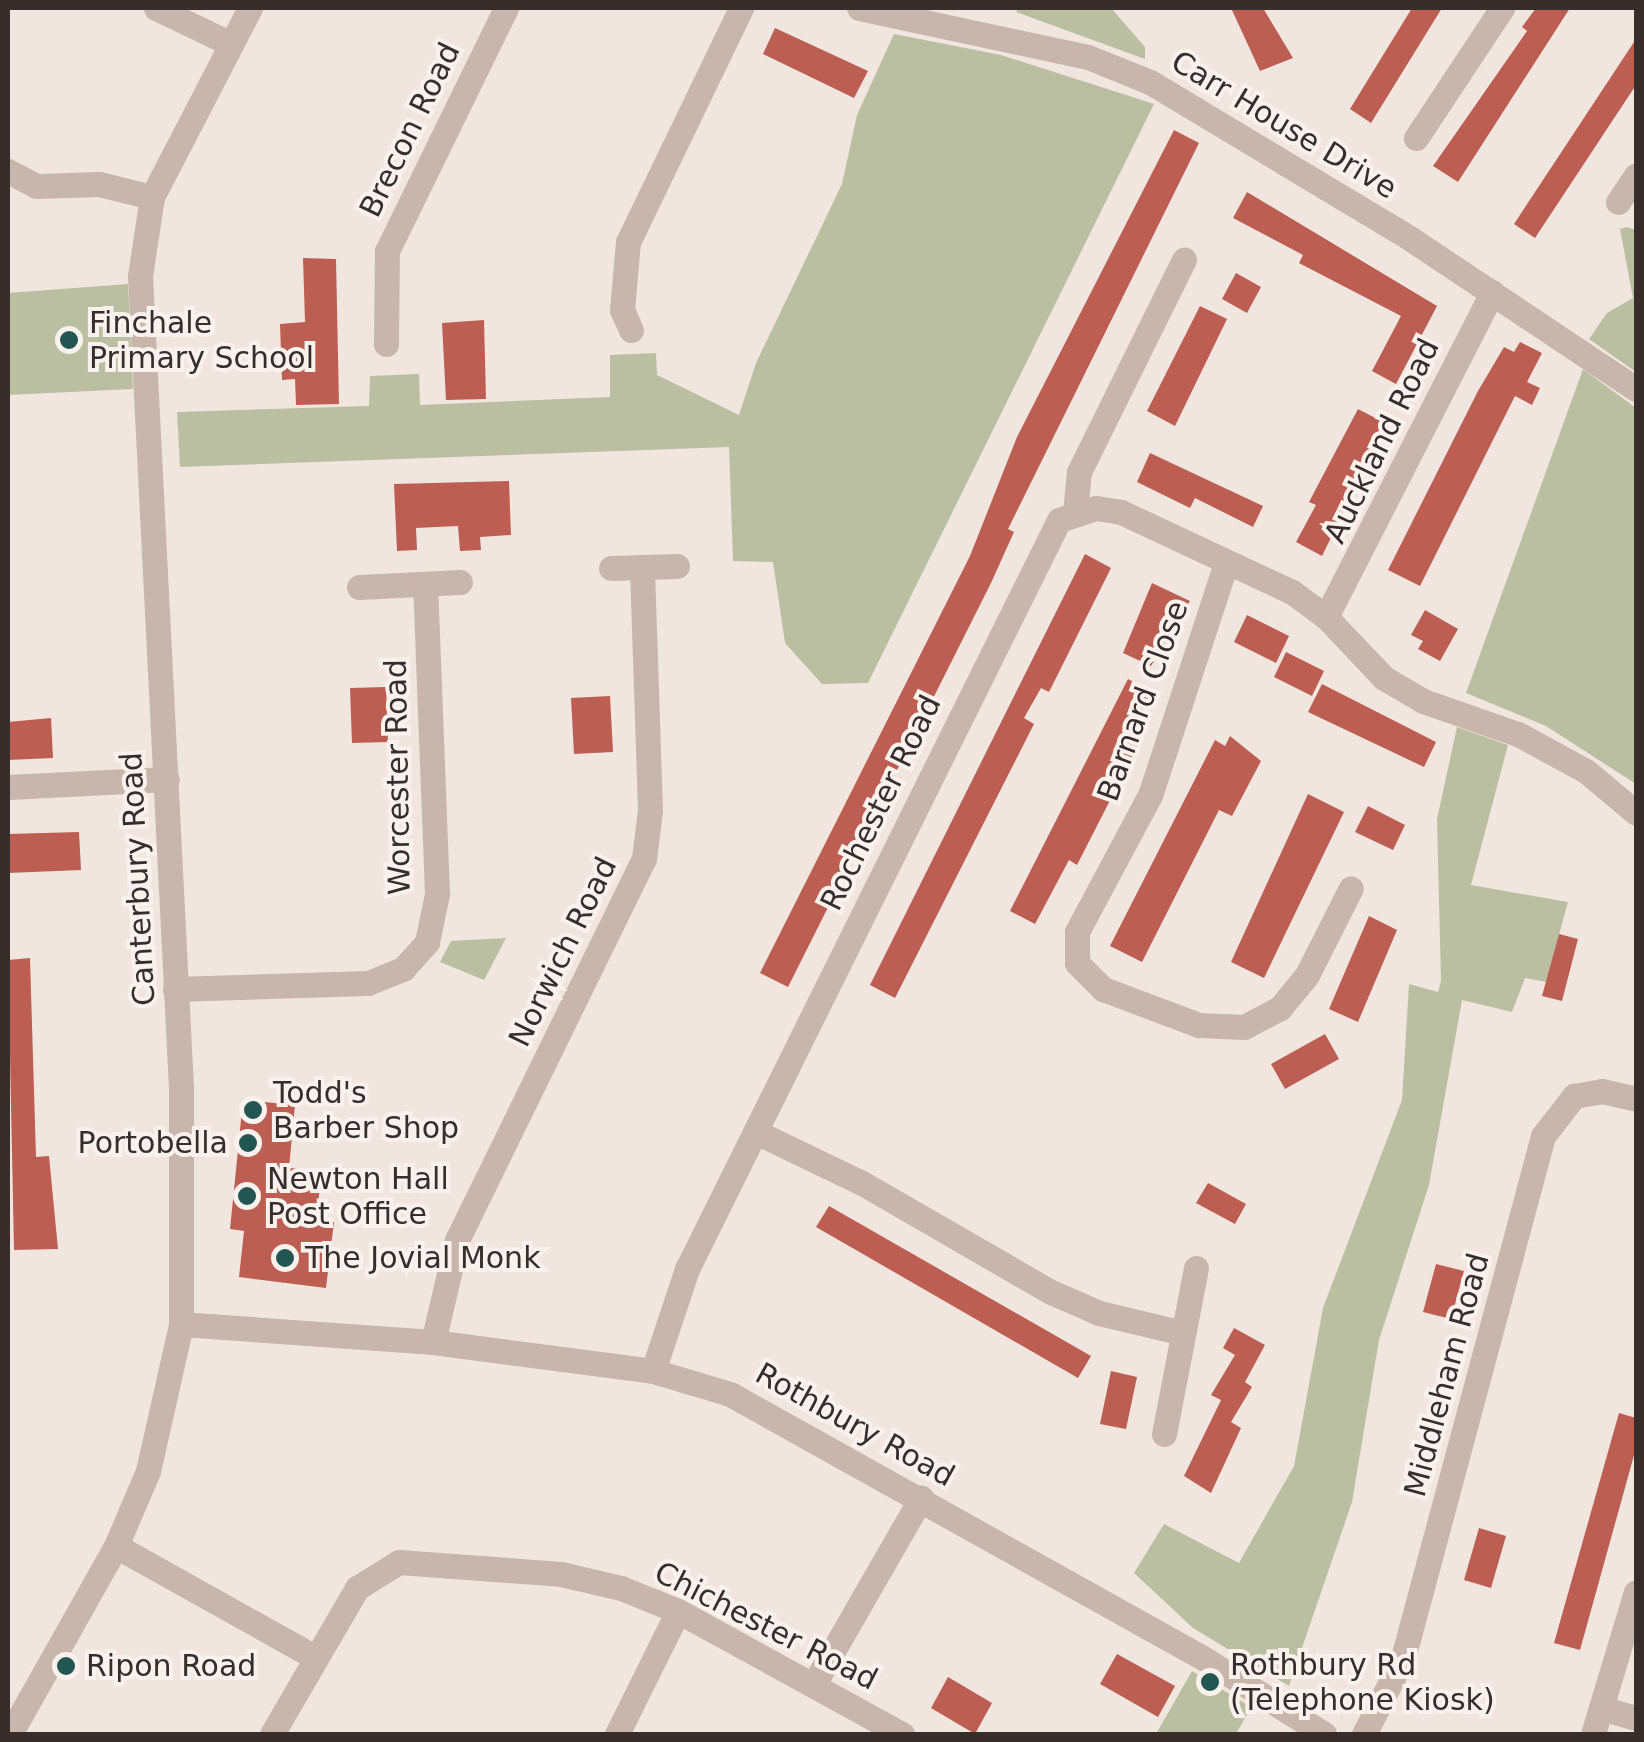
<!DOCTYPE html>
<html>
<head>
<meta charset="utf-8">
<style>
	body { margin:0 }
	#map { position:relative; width:1644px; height:1742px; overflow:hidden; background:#f1e6df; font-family:"DejaVu Sans",sans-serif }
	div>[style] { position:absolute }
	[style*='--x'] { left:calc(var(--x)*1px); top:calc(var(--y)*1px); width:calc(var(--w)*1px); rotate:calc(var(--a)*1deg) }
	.green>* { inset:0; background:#b9bfa0 }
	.building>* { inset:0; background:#bc5e52 }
	.street>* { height:25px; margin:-12.5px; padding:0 12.5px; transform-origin:12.5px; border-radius:12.5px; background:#c8b5ac }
	.dots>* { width:28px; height:28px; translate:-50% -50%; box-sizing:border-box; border:5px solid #f9f1ec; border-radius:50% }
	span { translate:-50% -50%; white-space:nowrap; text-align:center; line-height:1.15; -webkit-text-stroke:8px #f9f1ec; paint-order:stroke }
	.street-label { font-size:30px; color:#372d2a }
	.poi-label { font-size:30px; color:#372d2a }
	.left { translate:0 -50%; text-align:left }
	.right { translate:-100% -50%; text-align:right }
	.frame { position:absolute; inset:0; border:10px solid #372d2a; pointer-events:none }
</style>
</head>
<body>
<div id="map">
	<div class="green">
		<i style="clip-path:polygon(1019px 8px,1111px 8px,1145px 47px,1145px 59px,1016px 12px)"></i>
		<i style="clip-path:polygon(894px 34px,1001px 55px,1154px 104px,868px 683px,822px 684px,785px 643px,773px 562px,733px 561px,729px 447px,180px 467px,177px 412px,369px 406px,370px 376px,419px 374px,420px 405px,610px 397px,610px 355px,656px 353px,657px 375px,739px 415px,756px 363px,842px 184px,857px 115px)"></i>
		<i style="clip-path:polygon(1627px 227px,1636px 230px,1636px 372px,1589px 339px,1607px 313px,1633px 298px,1620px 229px)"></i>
		<i style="clip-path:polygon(128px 284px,133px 389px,8px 395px,8px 293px)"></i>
		<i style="clip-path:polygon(1583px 369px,1636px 408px,1636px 784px,1546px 726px,1466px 693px)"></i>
		<i style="clip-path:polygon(1457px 727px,1508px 745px,1471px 885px,1568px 902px,1546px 982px,1525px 978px,1512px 1012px,1462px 1000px,1429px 1185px,1379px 1340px,1352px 1502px,1289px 1686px,1193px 1628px,1134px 1573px,1164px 1524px,1239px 1563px,1294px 1466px,1323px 1308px,1402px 1100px,1409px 984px,1438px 992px,1441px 981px,1437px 819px)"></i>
		<i style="clip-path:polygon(506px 938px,484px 980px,440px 962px,451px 941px)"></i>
		<i style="clip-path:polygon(1192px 1671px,1251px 1707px,1236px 1734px,1156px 1734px)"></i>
	</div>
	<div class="building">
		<i style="clip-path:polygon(1231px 8px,1263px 8px,1293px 58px,1260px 71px)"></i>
		<i style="clip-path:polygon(1412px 8px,1442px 8px,1371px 123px,1350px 109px)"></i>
		<i style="clip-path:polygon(1536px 8px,1570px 8px,1458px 182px,1433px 166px,1527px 31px,1522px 27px)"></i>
		<i style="clip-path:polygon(775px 28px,868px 71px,854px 98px,763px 54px)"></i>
		<i style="clip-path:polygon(1636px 39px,1636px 85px,1535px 238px,1514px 224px)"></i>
		<i style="clip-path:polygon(1174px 130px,1199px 143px,1008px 529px,1014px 532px,991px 583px,788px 987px,760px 973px,970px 556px,1017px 437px)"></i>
		<i style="clip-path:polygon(1247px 192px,1437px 306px,1396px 384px,1372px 371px,1401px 316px,1299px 263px,1303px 255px,1233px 218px)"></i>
		<i style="clip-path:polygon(303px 258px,336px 259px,339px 404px,296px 405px,295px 379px,282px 380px,280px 324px,305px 322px)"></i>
		<i style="clip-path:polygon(1236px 273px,1261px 287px,1247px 313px,1222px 299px)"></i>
		<i style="clip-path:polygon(1200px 306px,1227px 319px,1175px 426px,1147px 411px)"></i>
		<i style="clip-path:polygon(484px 320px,486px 399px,446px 400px,442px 323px)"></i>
		<i style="clip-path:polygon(1520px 342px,1542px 353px,1527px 382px,1540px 388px,1532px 405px,1515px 396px,1420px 586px,1388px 570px,1478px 391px,1504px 347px,1514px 352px)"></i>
		<i style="clip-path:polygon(1358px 409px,1387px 424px,1322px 556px,1296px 542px,1316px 505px,1309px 502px)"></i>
		<i style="clip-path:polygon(1150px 453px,1263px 506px,1253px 527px,1195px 498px,1190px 508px,1137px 482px)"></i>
		<i style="clip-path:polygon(509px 481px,511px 535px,480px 537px,481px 550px,460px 551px,458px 526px,416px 528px,417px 550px,397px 551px,394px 484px)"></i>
		<i style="clip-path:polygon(1085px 554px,1111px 568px,1049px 692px,1041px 688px,1024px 718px,1034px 724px,895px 998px,870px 985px)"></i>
		<i style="clip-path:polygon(1152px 583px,1190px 601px,1151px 666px,1123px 653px)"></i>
		<i style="clip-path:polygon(1425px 610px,1458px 629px,1440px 661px,1418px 649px,1423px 641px,1411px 635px)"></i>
		<i style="clip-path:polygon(1247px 615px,1289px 636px,1276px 663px,1234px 642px)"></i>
		<i style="clip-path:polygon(1286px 652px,1324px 671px,1312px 696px,1274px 677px)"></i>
		<i style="clip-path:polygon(1128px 679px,1153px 692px,1140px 717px,1150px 722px,1077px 865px,1069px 860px,1035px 924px,1010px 911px)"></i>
		<i style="clip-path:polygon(1322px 684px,1436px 742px,1424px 767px,1308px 712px)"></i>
		<i style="clip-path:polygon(386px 687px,388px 742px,352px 743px,350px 688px)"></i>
		<i style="clip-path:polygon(610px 696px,613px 752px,574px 754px,571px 698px)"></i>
		<i style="clip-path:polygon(51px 718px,53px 758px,8px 760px,8px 722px)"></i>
		<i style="clip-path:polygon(1230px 736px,1261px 761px,1232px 816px,1219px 810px,1142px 962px,1110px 946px,1215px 740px,1225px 746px)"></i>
		<i style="clip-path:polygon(1308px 794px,1344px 812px,1264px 978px,1231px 962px)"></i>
		<i style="clip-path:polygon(1368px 806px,1405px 825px,1393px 850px,1355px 832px)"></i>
		<i style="clip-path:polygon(79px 832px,81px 870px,8px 873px,8px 834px)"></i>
		<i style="clip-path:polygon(1369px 916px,1397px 930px,1358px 1022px,1329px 1009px)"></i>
		<i style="clip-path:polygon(1559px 934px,1578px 939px,1562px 1001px,1542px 996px)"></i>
		<i style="clip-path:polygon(30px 958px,36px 1157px,49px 1156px,58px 1249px,14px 1250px,8px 960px)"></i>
		<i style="clip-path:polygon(1325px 1034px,1339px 1059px,1285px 1089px,1271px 1064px)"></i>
		<i style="clip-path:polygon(243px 1100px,295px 1105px,289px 1168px,321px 1171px,317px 1220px,334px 1222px,326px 1288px,239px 1277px,244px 1231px,230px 1229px)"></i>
		<i style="clip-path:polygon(1208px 1183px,1246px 1204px,1235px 1224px,1196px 1203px)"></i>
		<i style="clip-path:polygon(829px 1206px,1091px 1356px,1078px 1378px,816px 1227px)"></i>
		<i style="clip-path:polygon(1436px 1264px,1464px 1271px,1451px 1319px,1423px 1312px)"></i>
		<i style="clip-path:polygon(1234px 1328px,1265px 1345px,1245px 1382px,1252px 1387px,1231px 1422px,1241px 1428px,1211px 1493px,1184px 1476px,1221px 1400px,1211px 1395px,1235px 1355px,1223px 1348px)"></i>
		<i style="clip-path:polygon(1111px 1371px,1137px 1377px,1126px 1429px,1100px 1424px)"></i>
		<i style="clip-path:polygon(1619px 1413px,1636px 1418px,1636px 1448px,1580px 1650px,1554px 1643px)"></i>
		<i style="clip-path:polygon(1479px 1528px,1506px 1536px,1491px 1588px,1464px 1580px)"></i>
		<i style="clip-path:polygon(1117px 1654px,1175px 1686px,1158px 1717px,1100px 1684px)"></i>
		<i style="clip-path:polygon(948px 1677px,992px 1703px,975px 1734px,931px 1708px)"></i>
	</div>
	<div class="street">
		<i style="--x:156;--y:8;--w:83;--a:25.6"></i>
		<i style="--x:859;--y:8;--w:234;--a:12.1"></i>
		<i style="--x:1088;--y:57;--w:67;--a:22"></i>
		<i style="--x:1150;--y:82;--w:305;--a:31"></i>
		<i style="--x:1411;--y:239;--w:270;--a:33.7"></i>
		<i style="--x:1416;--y:138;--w:156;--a:-56.5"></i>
		<i style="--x:8;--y:171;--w:32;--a:28"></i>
		<i style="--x:36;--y:186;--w:63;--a:-1.8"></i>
		<i style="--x:99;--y:184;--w:55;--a:13.8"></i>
		<i style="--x:1618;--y:202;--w:32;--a:-56"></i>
		<i style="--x:631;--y:330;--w:22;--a:-114"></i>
		<i style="--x:622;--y:310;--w:68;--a:-85"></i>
		<i style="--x:628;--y:242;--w:260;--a:-64.2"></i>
		<i style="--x:386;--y:344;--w:93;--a:-89.4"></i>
		<i style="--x:387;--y:251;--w:271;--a:-63.9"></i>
		<i style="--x:1075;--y:512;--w:40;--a:-84.3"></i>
		<i style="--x:1079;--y:472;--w:237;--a:-63.7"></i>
		<i style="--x:1226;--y:563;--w:244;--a:108.1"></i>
		<i style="--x:1150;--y:795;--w:155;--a:118.1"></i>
		<i style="--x:1077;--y:932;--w:31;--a:90"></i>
		<i style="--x:1077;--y:963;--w:37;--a:45"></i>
		<i style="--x:1103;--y:989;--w:103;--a:20.6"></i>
		<i style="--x:1199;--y:1025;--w:45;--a:2.5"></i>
		<i style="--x:1244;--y:1027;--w:41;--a:-27.8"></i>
		<i style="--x:1280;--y:1008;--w:43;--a:-50.7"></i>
		<i style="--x:1307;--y:975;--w:97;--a:-63.2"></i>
		<i style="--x:611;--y:568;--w:66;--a:-1.7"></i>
		<i style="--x:359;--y:587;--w:101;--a:-2.8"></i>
		<i style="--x:1326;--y:617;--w:365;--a:-62.9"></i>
		<i style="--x:8;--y:787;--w:159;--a:-2.9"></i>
		<i style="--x:175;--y:989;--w:193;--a:-1.8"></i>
		<i style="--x:368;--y:983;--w:38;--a:-22"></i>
		<i style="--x:403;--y:969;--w:36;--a:-48"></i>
		<i style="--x:427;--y:942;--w:49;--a:-78.2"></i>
		<i style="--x:437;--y:894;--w:310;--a:-92.2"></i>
		<i style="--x:756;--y:1132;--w:118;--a:25.7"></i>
		<i style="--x:862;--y:1183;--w:218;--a:30"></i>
		<i style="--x:1051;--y:1292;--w:52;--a:23.6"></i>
		<i style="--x:1099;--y:1313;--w:86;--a:13.4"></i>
		<i style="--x:181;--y:1324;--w:253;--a:4.1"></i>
		<i style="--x:433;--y:1342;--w:222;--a:7.5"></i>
		<i style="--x:653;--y:1371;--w:80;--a:16.6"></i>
		<i style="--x:730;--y:1394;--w:542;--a:29.17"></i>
		<i style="--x:1203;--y:1658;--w:143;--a:32.1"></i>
		<i style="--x:433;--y:1342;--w:105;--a:-76.8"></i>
		<i style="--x:457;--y:1240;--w:424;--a:-63.9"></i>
		<i style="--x:644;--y:859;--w:49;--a:-83"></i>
		<i style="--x:650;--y:810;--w:243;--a:-91.9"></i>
		<i style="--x:653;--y:1371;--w:108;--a:-71.6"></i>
		<i style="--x:687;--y:1269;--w:836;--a:-63.59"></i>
		<i style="--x:1059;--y:520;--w:39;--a:-18"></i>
		<i style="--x:1096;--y:508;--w:25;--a:9"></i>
		<i style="--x:1121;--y:512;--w:189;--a:25.1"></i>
		<i style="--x:1292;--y:592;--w:42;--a:36.3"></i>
		<i style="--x:1326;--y:617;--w:84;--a:46.4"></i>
		<i style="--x:1384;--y:678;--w:45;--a:30.5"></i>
		<i style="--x:1423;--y:701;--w:101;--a:19.2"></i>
		<i style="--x:1518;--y:734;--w:77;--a:28.6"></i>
		<i style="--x:1586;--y:771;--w:65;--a:40"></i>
		<i style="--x:1164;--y:1434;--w:169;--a:-79.1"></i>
		<i style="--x:116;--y:1546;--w:229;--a:29.2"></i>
		<i style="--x:814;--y:1684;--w:215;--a:-60.1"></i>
		<i style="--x:1601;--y:1708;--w:36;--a:16"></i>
		<i style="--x:10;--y:1734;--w:216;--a:-60.6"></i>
		<i style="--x:116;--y:1546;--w:82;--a:-66.9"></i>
		<i style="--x:148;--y:1471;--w:151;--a:-77.3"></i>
		<i style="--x:181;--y:1324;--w:236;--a:-90"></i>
		<i style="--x:181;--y:1088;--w:813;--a:-92.89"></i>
		<i style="--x:140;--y:276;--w:80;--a:-81.4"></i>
		<i style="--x:152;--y:197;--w:213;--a:-62.6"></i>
		<i style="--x:272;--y:1734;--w:169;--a:-59.8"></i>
		<i style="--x:357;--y:1588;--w:49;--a:-31.8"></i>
		<i style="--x:399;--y:1562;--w:162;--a:4.2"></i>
		<i style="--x:561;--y:1574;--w:62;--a:13.1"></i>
		<i style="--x:621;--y:1588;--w:61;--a:22"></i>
		<i style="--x:678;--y:1611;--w:256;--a:28.8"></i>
		<i style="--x:617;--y:1734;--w:137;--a:-63.6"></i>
		<i style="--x:1364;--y:1734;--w:85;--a:-62.8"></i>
		<i style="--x:1403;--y:1658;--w:540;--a:-74.99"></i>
		<i style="--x:1543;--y:1136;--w:51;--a:-52.2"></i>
		<i style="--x:1574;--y:1096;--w:28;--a:-10"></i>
		<i style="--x:1602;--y:1091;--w:35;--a:13"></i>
		<i style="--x:1593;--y:1734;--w:148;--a:-73.2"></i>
	</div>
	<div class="dots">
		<i style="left:69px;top:340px;background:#235552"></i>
		<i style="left:253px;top:1110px;background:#235552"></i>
		<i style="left:248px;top:1143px;background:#235552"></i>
		<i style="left:247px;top:1196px;background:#235552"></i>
		<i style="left:285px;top:1258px;background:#235552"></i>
		<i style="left:66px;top:1666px;background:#235552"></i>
		<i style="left:1210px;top:1682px;background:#235552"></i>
	</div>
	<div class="street-label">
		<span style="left:1284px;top:125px;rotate:31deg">Carr House Drive</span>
		<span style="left:410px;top:130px;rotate:-64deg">Brecon Road</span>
		<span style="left:1382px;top:441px;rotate:-64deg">Auckland Road</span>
		<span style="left:1143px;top:701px;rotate:-70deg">Barnard Close</span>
		<span style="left:398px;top:777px;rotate:-91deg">Worcester Road</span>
		<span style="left:881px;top:803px;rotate:-64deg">Rochester Road</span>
		<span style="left:138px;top:879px;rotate:-93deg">Canterbury Road</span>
		<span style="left:563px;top:952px;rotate:-64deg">Norwich Road</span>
		<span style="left:1447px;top:1375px;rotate:-75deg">Middleham Road</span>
		<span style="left:855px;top:1425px;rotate:29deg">Rothbury Road</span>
		<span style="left:766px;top:1626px;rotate:27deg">Chichester Road</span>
	</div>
	<div class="poi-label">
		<span class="left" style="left:89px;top:340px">Finchale<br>Primary School</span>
		<span class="left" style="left:273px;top:1110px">Todd's<br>Barber Shop</span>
		<span class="right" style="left:228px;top:1143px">Portobella</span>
		<span class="left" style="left:267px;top:1196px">Newton Hall<br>Post Office</span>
		<span class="left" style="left:305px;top:1258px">The Jovial Monk</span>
		<span class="left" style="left:1230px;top:1682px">Rothbury Rd<br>(Telephone Kiosk)</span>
		<span class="left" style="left:86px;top:1666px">Ripon Road</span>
	</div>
	<div class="frame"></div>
</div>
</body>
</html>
